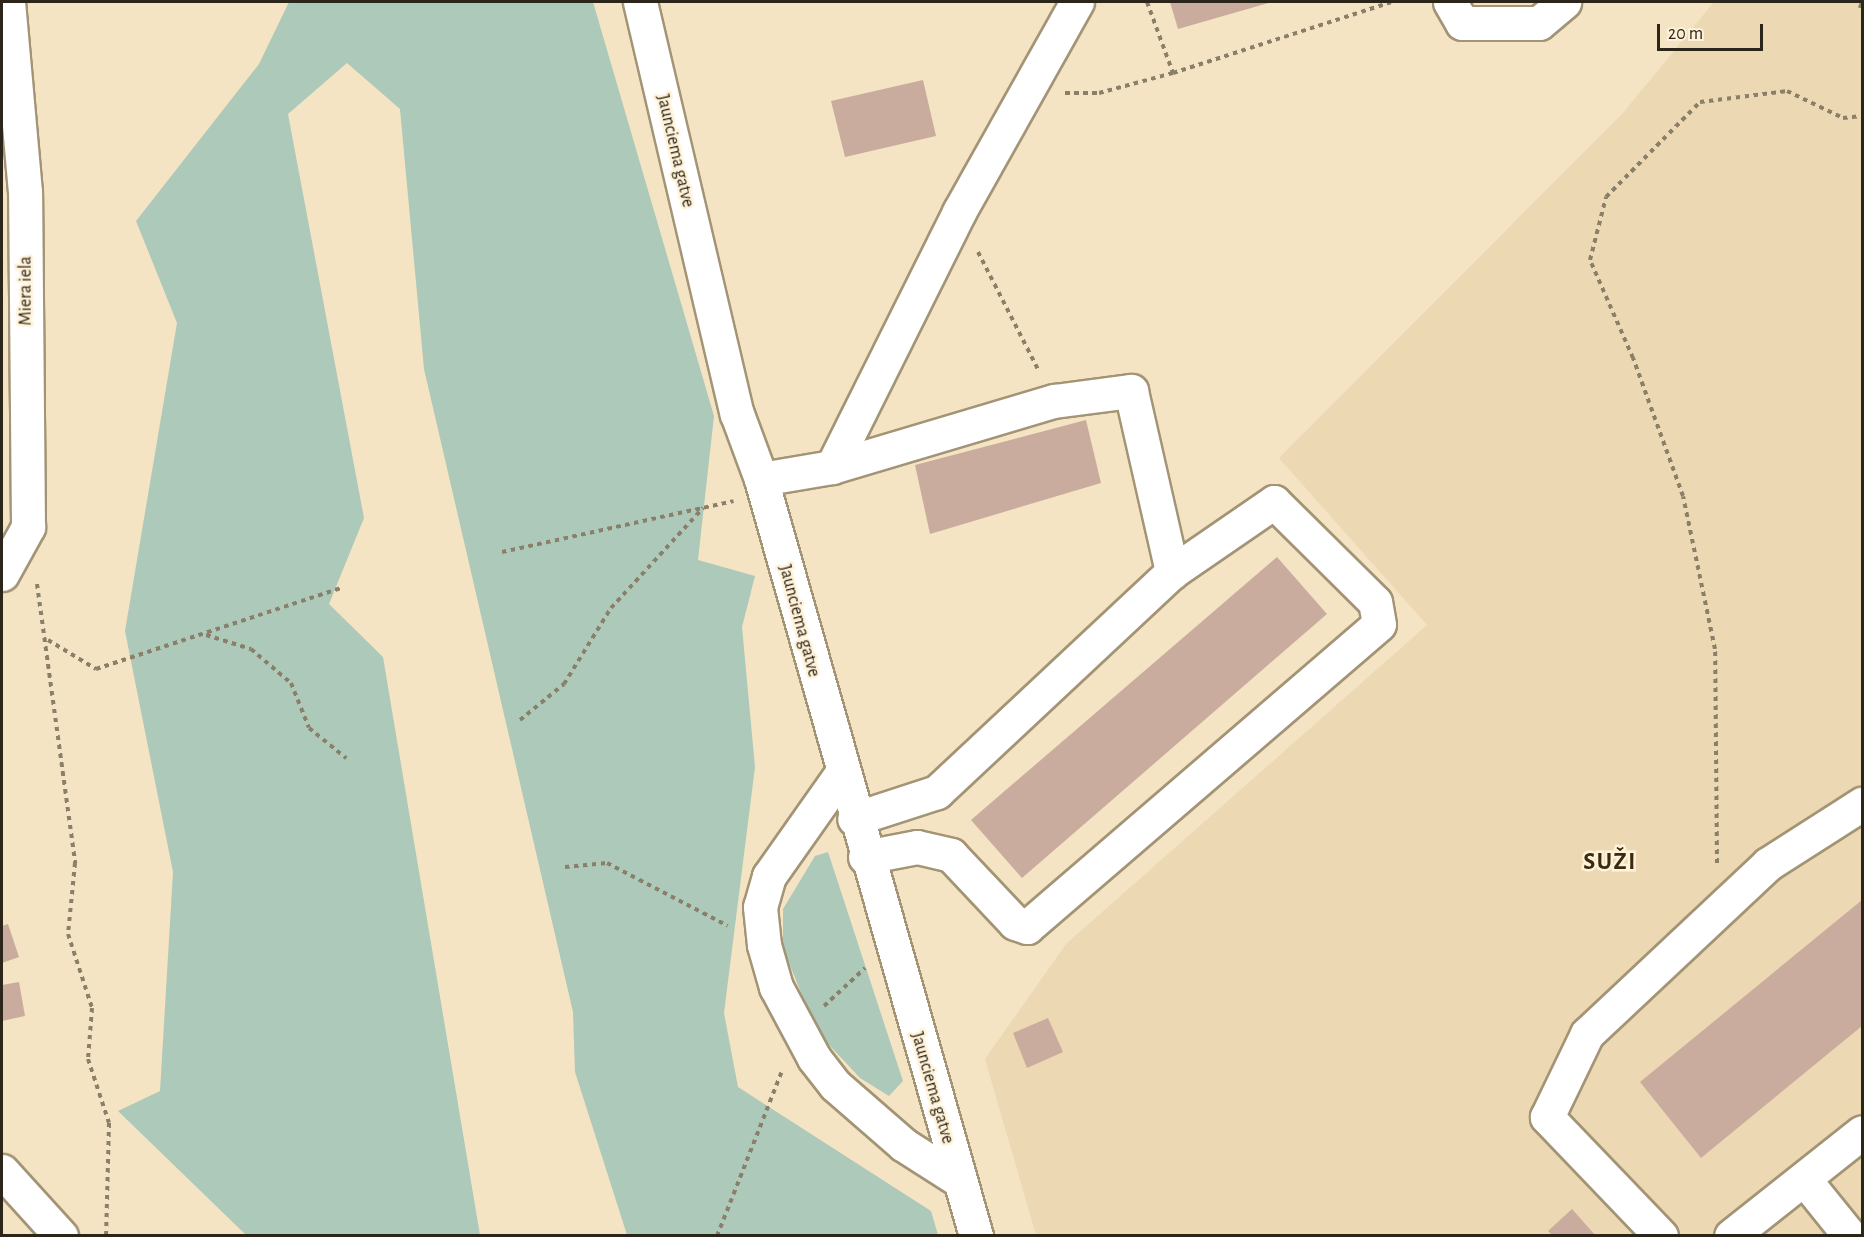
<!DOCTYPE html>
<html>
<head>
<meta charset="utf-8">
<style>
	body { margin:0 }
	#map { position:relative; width:1864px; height:1237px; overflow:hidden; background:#f4e4c4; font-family:"Alegreya Sans",sans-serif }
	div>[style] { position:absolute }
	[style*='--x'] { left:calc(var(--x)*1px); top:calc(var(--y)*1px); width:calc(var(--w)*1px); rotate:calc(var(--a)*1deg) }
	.built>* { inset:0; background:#ecd8b2 }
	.green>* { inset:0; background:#acc9ba }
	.building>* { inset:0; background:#caac9e }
	.path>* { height:4px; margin-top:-2px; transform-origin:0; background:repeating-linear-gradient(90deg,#8a806a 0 4.5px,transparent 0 9px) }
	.roads { filter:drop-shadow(2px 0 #a39476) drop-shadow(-2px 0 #a39476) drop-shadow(0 2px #a39476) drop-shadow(0 -2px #a39476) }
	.minor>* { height:33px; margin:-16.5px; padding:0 16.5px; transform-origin:16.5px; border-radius:16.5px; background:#fff }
	.major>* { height:33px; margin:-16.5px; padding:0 16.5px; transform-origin:16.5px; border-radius:16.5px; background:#fff }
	span { translate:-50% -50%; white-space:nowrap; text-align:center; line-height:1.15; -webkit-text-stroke:5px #fff2d8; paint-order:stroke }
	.street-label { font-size:18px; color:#2c261a }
	.district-label { font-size:24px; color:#382b10; font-weight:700; letter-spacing:1.5px }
	.frame { position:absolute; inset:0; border:3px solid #2c261a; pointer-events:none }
	.scale { position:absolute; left:1657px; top:24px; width:106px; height:27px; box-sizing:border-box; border:3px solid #2c261a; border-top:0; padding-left:8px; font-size:18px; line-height:21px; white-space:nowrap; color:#2c261a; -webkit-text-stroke:4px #fff2d8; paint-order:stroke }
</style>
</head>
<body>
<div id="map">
	<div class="built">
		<i style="clip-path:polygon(1714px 2px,1862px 2px,1862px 1235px,1036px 1235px,985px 1059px,1066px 944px,1427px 625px,1279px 458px,1623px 113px)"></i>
	</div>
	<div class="green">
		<i style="clip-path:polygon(289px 2px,593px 2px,714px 416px,698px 560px,755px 576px,742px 627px,755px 767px,724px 1013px,738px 1087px,931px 1211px,938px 1235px,627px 1235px,575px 1072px,573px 1012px,424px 369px,400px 109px,347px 63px,288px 114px,364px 518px,329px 604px,383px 657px,480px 1235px,246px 1235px,118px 1111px,160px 1091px,173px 872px,125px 631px,177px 323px,136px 221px,259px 64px)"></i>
		<i style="clip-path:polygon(828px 852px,903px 1081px,889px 1096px,860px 1078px,817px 1032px,783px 948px,783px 909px,815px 856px)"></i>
	</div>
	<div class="building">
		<i style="clip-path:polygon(1170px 2px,1272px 2px,1178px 29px)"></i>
		<i style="clip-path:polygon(923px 80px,936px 136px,845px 157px,831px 101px)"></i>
		<i style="clip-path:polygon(1086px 420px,1101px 483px,930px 534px,915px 465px)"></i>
		<i style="clip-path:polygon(1277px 557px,1327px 614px,1022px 878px,971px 820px)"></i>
		<i style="clip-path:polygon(1862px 900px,1862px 1026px,1701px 1158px,1640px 1082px)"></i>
		<i style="clip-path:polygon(8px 924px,19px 957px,2px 963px,2px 926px)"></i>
		<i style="clip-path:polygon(19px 982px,25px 1016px,2px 1021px,2px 985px)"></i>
		<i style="clip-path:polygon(1048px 1018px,1063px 1052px,1027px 1068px,1013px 1033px)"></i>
		<i style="clip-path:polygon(1572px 1209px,1596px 1236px,1553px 1236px,1548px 1231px)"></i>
	</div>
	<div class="path">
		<i style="--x:1147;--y:2;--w:76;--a:69.9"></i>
		<i style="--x:1860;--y:8;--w:6;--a:-72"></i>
		<i style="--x:1065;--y:93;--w:34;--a:0"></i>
		<i style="--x:1099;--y:93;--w:77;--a:-15.1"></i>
		<i style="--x:1173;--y:73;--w:229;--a:-18"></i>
		<i style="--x:978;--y:252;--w:134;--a:62.9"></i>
		<i style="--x:502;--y:552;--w:237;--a:-12.4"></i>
		<i style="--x:37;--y:584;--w:282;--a:82.2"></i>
		<i style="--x:75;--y:863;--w:71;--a:95.6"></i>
		<i style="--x:68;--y:934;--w:78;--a:72"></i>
		<i style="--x:92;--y:1008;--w:51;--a:94.5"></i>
		<i style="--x:88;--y:1059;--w:67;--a:71.8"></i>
		<i style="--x:109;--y:1123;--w:113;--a:91.5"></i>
		<i style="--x:206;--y:635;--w:47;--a:17.3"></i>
		<i style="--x:251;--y:649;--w:52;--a:40.4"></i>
		<i style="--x:291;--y:683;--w:48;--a:68.2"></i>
		<i style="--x:309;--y:728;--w:48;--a:39"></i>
		<i style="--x:48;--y:640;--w:56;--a:31.1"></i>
		<i style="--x:96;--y:669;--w:258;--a:-18.3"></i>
		<i style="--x:520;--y:720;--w:57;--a:-39.3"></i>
		<i style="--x:564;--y:684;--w:89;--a:-58.3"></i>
		<i style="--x:611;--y:608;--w:136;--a:-47.4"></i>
		<i style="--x:1717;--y:863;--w:214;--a:-90.5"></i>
		<i style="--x:1715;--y:649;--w:156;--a:-101.8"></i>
		<i style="--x:1683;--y:496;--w:147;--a:-109.9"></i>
		<i style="--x:1633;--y:358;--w:107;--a:-113.7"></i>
		<i style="--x:1590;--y:260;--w:65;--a:-75.7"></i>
		<i style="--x:1606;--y:197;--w:134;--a:-45.3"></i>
		<i style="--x:1700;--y:102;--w:88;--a:-7.2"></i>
		<i style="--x:1787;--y:91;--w:62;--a:25.7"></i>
		<i style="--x:1843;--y:118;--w:19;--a:-6"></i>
		<i style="--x:565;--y:867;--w:42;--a:-5.4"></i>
		<i style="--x:607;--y:863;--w:136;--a:27.5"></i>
		<i style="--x:824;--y:1006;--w:56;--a:-42.8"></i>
		<i style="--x:717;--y:1236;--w:177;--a:-68.5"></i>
	</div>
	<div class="roads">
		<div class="minor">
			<i style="--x:1450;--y:2;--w:24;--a:60"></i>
			<i style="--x:1462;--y:23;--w:77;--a:0"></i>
			<i style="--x:1539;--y:23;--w:33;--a:-40"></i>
			<i style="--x:832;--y:467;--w:285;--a:-63.5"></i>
			<i style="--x:959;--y:212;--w:241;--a:-60.7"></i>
			<i style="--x:761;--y:479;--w:72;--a:-9.6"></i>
			<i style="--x:832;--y:467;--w:232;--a:-16.6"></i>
			<i style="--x:1054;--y:401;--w:78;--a:-7.4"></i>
			<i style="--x:1131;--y:391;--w:186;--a:77.2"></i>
			<i style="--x:1172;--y:572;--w:322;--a:136.9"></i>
			<i style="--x:937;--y:792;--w:87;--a:162"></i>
			<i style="--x:2;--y:574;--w:54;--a:-61"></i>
			<i style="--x:28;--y:527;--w:335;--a:-90.5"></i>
			<i style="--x:25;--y:192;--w:191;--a:-95.1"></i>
			<i style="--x:841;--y:774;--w:125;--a:125.2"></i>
			<i style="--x:769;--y:876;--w:32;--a:106"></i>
			<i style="--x:760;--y:907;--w:38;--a:84"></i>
			<i style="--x:764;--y:945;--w:44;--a:74.1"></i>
			<i style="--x:776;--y:987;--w:81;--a:61.8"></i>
			<i style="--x:814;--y:1058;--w:34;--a:52"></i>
			<i style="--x:835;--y:1085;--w:91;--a:41"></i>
			<i style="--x:904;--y:1145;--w:65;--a:32.5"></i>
			<i style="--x:865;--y:857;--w:53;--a:-10.9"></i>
			<i style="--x:917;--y:847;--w:35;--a:13"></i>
			<i style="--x:951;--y:855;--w:93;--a:46.7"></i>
			<i style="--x:1015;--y:923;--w:13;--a:18"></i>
			<i style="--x:1027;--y:927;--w:464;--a:-40.7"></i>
			<i style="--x:1379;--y:624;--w:22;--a:-100"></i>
			<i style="--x:1375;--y:602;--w:142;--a:-135.3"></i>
			<i style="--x:1274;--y:502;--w:124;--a:145.5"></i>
			<i style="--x:2;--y:1171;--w:88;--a:47.8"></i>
			<i style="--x:1804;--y:1179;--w:73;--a:51.1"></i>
			<i style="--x:1661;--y:1236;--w:165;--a:-133.8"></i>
			<i style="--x:1547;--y:1117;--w:92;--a:-64.3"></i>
			<i style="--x:1587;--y:1034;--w:248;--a:-43.2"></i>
			<i style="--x:1768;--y:864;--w:112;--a:-32.6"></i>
			<i style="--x:1731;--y:1236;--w:167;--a:-38.4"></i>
		</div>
		<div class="major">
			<i style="--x:640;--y:2;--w:423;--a:76.8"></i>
			<i style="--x:737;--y:414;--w:69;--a:69.7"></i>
			<i style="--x:761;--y:479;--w:787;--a:74.14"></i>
		</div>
	</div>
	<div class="street-label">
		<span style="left:675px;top:151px;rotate:77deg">Jaunciema gatve</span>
		<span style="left:26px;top:291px;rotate:-90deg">Miera iela</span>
		<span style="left:799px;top:621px;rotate:75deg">Jaunciema gatve</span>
		<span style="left:932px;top:1088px;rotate:74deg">Jaunciema gatve</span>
	</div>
	<div class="district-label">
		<span style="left:1610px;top:863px">SUŽI</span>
	</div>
	<div class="frame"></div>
	<div class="scale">20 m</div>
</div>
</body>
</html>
